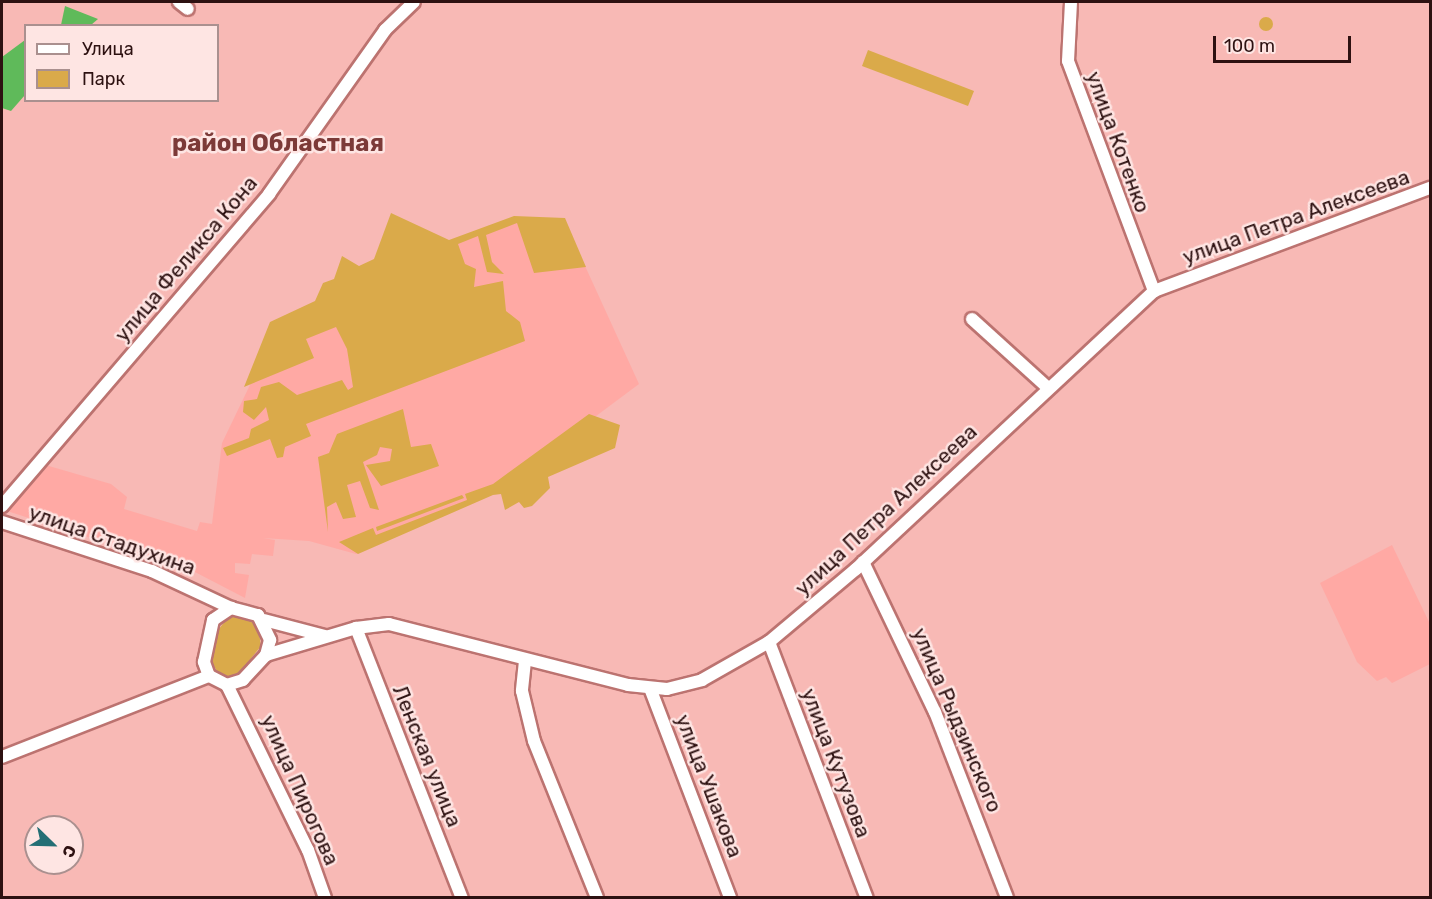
<!DOCTYPE html>
<html>
<head>
<meta charset="utf-8">
<style>
	body { margin:0 }
	#map { position:relative; width:1432px; height:899px; overflow:hidden; background:#f8b9b5; font-family:Rubik,sans-serif }
	div>[style] { position:absolute }
	[style*='--x'] { left:calc(var(--x)*1px); top:calc(var(--y)*1px); width:calc(var(--w)*1px); rotate:calc(var(--a)*1deg) }
	.built>* { inset:0; background:#ffa9a4 }
	.green>* { inset:0; background:#daaa4a }
	.round { border-radius:50% }
	.water>* { inset:0; background:#5fba5a }
	.roads { filter:drop-shadow(2px 0 #bc7370) drop-shadow(-2px 0 #bc7370) drop-shadow(0 2px #bc7370) drop-shadow(0 -2px #bc7370) }
	.minor>* { height:12px; margin:-6px; padding:0 6px; transform-origin:6px; border-radius:6px; background:#fff }
	span { translate:-50% -50%; white-space:nowrap; text-align:center; line-height:1.15; -webkit-text-stroke:5px #fee5e3; paint-order:stroke }
	.street-label { font-size:21px; color:#2d1111 }
	.quarter-label { font-size:24px; color:#7c3a38; font-weight:700 }
	.frame { position:absolute; inset:0; border:3px solid #2d1111; pointer-events:none }
	.legend { position:absolute; left:24px; top:24px; width:195px; height:78px; box-sizing:border-box; background:#fee5e3; border:2px solid #aa908f; margin:0; padding:8px 10px; list-style:none; font-size:18px; color:#2d1111 }
	.legend li { display:flex; align-items:center; gap:12px; height:30px }
	.legend b { width:30px; border:2px solid #aa908f }
	.north { position:absolute; left:24px; top:815px; width:60px; height:60px; box-sizing:border-box; background:#fee5e3; border:2px solid #aa908f; border-radius:50%; rotate:113deg; font-size:16px; font-weight:700; line-height:24px; text-align:center; color:#2d1111 }
	.north::after { content:''; display:block; margin:auto; width:21px; height:27px; background:#246f75; clip-path:polygon(50% 0,100% 100%,50% 72%,0 100%) }
	.scale { position:absolute; left:1213px; top:36px; width:138px; height:27px; box-sizing:border-box; border:3px solid #2d1111; border-top:0; padding-left:8px; font-size:18px; line-height:21px; white-space:nowrap; color:#2d1111; -webkit-text-stroke:4px #fee5e3; paint-order:stroke }
</style>
</head>
<body>
<div id="map">
	<div class="built">
		<i style="clip-path:polygon(515px 218px,564px 220px,639px 384px,493px 493px,356px 554px,309px 541px,263px 538px,275px 540px,273px 556px,252px 554px,250px 564px,235px 563px,235px 573px,249px 575px,245px 598px,193px 571px,4px 510px,42px 464px,111px 484px,127px 497px,124px 509px,197px 531px,200px 522px,212px 524px,222px 443px,261px 362px,271px 325px)"></i>
		<i style="clip-path:polygon(1392px 545px,1430px 624px,1430px 664px,1392px 683px,1386px 677px,1377px 681px,1357px 662px,1320px 583px)"></i>
	</div>
	<div class="green">
		<i class="round" style="left:1259px;top:17px;width:14px;height:14px"></i>
		<i style="clip-path:polygon(868px 50px,974px 91px,968px 106px,862px 66px)"></i>
		<i style="clip-path:polygon(391px 213px,449px 240px,514px 216px,565px 218px,586px 267px,534px 273px,517px 223px,486px 235px,492px 262px,504px 274px,487px 272px,478px 236px,458px 244px,465px 264px,476px 269px,474px 287px,503px 281px,506px 311px,520px 322px,525px 341px,306px 424px,311px 436px,285px 447px,283px 457px,277px 458px,270px 439px,227px 456px,223px 448px,249px 438px,251px 429px,269px 420px,266px 407px,254px 420px,243px 412px,244px 401px,257px 399px,261px 387px,279px 382px,297px 395px,342px 380px,348px 390px,353px 387px,347px 349px,336px 327px,306px 339px,314px 358px,244px 387px,270px 322px,315px 301px,323px 283px,334px 279px,342px 256px,359px 266px,374px 259px)"></i>
		<i style="clip-path:polygon(403px 409px,411px 447px,431px 444px,439px 466px,381px 486px,366px 465px,390px 461px,392px 449px,380px 447px,377px 455px,363px 462px,379px 510px,370px 508px,360px 481px,347px 485px,356px 517px,343px 519px,336px 502px,327px 507px,328px 532px,318px 457px,329px 453px,337px 434px)"></i>
		<i style="clip-path:polygon(589px 414px,620px 425px,615px 448px,548px 477px,550px 488px,532px 506px,524px 508px,519px 502px,505px 510px,501px 494px,493px 495px,358px 554px,339px 542px,373px 528px,376px 535px,467px 500px,465px 494px,493px 484px)"></i>
		<i style="clip-path:polygon(462px 495px,464px 498px,377px 531px,376px 527px)"></i>
		<i style="clip-path:polygon(240px 615px,258px 626px,261px 646px,238px 675px,221px 677px,211px 662px,215px 634px,229px 616px)"></i>
	</div>
	<div class="water">
		<i style="clip-path:polygon(65px 6px,98px 19px,91px 25px,61px 25px)"></i>
		<i style="clip-path:polygon(25px 40px,25px 95px,11px 111px,2px 108px,2px 57px)"></i>
	</div>
	<div class="roads">
		<div class="minor">
			<i style="--x:179;--y:2;--w:11;--a:38"></i>
			<i style="--x:1071;--y:2;--w:59;--a:92.9"></i>
			<i style="--x:1068;--y:61;--w:246;--a:69.5"></i>
			<i style="--x:972;--y:319;--w:101;--a:42.2"></i>
			<i style="--x:2;--y:506;--w:411;--a:-49.4"></i>
			<i style="--x:269;--y:194;--w:201;--a:-54.7"></i>
			<i style="--x:385;--y:30;--w:40;--a:-44"></i>
			<i style="--x:2;--y:522;--w:158;--a:18.1"></i>
			<i style="--x:152;--y:571;--w:87;--a:25.1"></i>
			<i style="--x:863;--y:562;--w:166;--a:64.4"></i>
			<i style="--x:935;--y:712;--w:199;--a:68.8"></i>
			<i style="--x:231;--y:608;--w:28;--a:15"></i>
			<i style="--x:258;--y:615;--w:28;--a:64"></i>
			<i style="--x:270;--y:640;--w:16;--a:105"></i>
			<i style="--x:266;--y:655;--w:34;--a:133"></i>
			<i style="--x:243;--y:680;--w:17;--a:163"></i>
			<i style="--x:227;--y:685;--w:20;--a:-153"></i>
			<i style="--x:209;--y:676;--w:15;--a:-110"></i>
			<i style="--x:204;--y:662;--w:43;--a:-77.9"></i>
			<i style="--x:213;--y:620;--w:22;--a:-34"></i>
			<i style="--x:264;--y:620;--w:63;--a:14.7"></i>
			<i style="--x:356;--y:628;--w:290;--a:68.6"></i>
			<i style="--x:769;--y:642;--w:274;--a:69.1"></i>
			<i style="--x:266;--y:655;--w:94;--a:-16.7"></i>
			<i style="--x:356;--y:628;--w:33;--a:-7"></i>
			<i style="--x:389;--y:624;--w:247;--a:14.3"></i>
			<i style="--x:628;--y:685;--w:39;--a:6"></i>
			<i style="--x:667;--y:689;--w:36;--a:-14"></i>
			<i style="--x:702;--y:680;--w:77;--a:-29.6"></i>
			<i style="--x:769;--y:642;--w:114;--a:-40"></i>
			<i style="--x:856;--y:569;--w:408;--a:-43"></i>
			<i style="--x:1154;--y:291;--w:295;--a:-20.5"></i>
			<i style="--x:525;--y:661;--w:30;--a:96"></i>
			<i style="--x:522;--y:691;--w:51;--a:76.5"></i>
			<i style="--x:534;--y:741;--w:169;--a:68.1"></i>
			<i style="--x:227;--y:685;--w:184;--a:63.9"></i>
			<i style="--x:308;--y:850;--w:51;--a:70.5"></i>
			<i style="--x:650;--y:688;--w:225;--a:69.1"></i>
			<i style="--x:2;--y:757;--w:222;--a:-21.4"></i>
		</div>
	</div>
	<div class="street-label">
		<span style="left:1118px;top:142px;rotate:70deg">улица Котенко</span>
		<span style="left:1296px;top:217px;rotate:-20deg">улица Петра Алексеева</span>
		<span style="left:186px;top:259px;rotate:-50deg">улица Феликса Кона</span>
		<span style="left:886px;top:510px;rotate:-43deg">улица Петра Алексеева</span>
		<span style="left:112px;top:540px;rotate:19deg">улица Стадухина</span>
		<span style="left:957px;top:720px;rotate:67deg">улица Рыдзинского</span>
		<span style="left:427px;top:756px;rotate:68deg">Ленская улица</span>
		<span style="left:836px;top:763px;rotate:69deg">улица Кутузова</span>
		<span style="left:709px;top:786px;rotate:69deg">улица Ушакова</span>
		<span style="left:300px;top:790px;rotate:66deg">улица Пирогова</span>
	</div>
	<div class="quarter-label">
		<span style="left:278px;top:144px">район Областная</span>
	</div>
	<div class="frame"></div>
	<ul class="legend">
	<li><b style="height:8px;background:#fff"></b>Улица</li>
	<li><b style="height:16px;background:#daaa4a"></b>Парк</li>
	</ul>
	<div class="north">С</div>
	<div class="scale">100 m</div>
</div>
</body>
</html>
